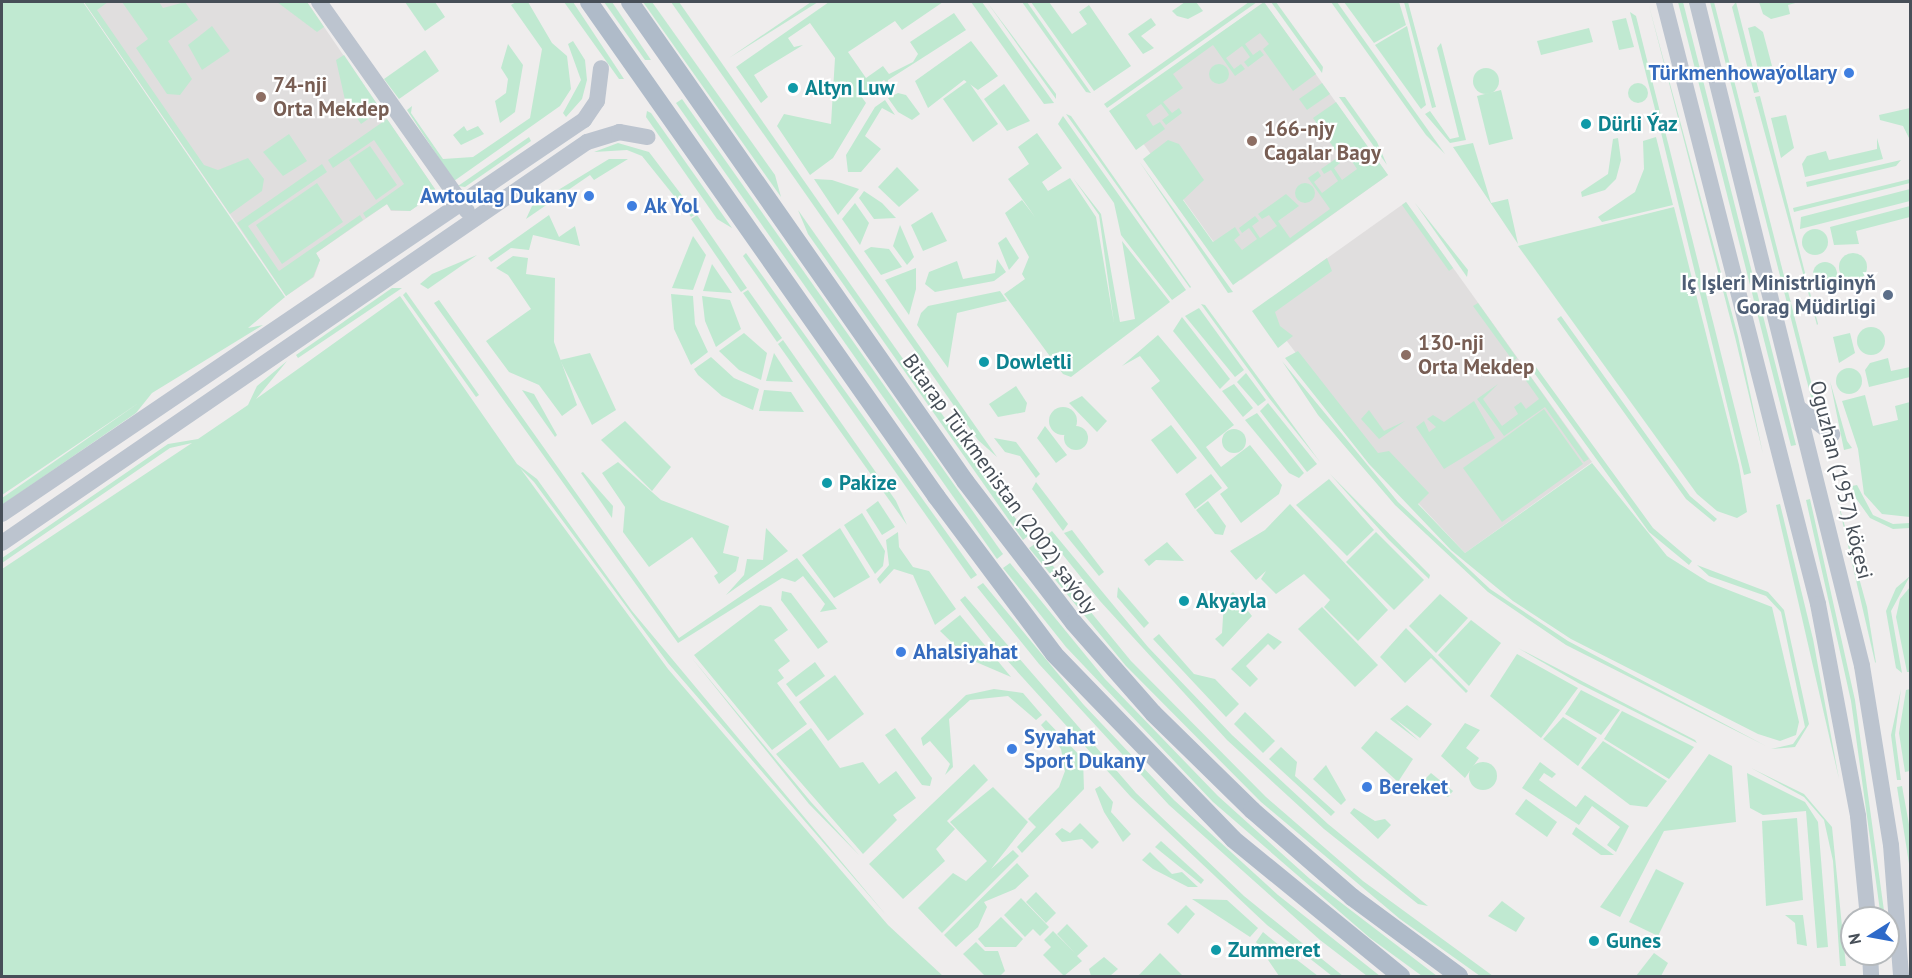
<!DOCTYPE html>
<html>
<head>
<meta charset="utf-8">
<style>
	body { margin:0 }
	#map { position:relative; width:1912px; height:978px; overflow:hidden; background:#efeded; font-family:"PT Sans",sans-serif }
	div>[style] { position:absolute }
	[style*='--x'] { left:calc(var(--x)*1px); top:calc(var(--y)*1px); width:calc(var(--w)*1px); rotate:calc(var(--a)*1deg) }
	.education>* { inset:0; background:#e0dede }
	.green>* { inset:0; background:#c0e9d1 }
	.round { border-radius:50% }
	.secondary>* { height:16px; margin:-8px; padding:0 8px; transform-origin:8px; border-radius:8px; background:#bcc4cf }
	.primary>* { height:18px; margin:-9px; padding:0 9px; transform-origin:9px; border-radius:9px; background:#afbbc9 }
	.dots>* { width:16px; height:16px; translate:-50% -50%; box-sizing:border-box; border:3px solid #fff; border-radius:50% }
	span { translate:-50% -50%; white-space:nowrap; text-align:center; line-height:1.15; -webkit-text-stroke:4.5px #fff; paint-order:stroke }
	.shop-label { font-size:21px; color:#366cbe; font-weight:700 }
	.right { translate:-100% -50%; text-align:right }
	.left { translate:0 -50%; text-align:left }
	.education-label { font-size:21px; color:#785e54; font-weight:700 }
	.culture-label { font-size:21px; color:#0d838f; font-weight:700 }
	.service-label { font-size:21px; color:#4e5e75; font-weight:700 }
	.street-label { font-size:21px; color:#474f58 }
	.frame { position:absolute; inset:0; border:3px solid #474f58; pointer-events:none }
	.north { position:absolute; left:1840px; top:906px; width:60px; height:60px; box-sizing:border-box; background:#fff; border:2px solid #b5b9bc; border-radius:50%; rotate:259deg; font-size:16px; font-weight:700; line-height:24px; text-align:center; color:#474f58 }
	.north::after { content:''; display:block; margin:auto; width:21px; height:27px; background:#2e6ac9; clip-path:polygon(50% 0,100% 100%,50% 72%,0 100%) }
</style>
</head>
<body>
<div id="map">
	<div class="education">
		<i style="clip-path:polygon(84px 2px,307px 2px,437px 192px,410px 211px,391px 211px,387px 204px,316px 253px,320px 260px,314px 277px,286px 296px)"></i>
		<i style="clip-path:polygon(1264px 2px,1388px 175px,1241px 280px,1117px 107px)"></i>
		<i style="clip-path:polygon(1406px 202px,1592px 462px,1465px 553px,1376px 458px,1260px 306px)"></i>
	</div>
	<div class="green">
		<i style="clip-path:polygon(2px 2px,83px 2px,285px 297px,248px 328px,263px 325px,152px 393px,136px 413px,2px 505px,2px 498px,140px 402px,2px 495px)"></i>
		<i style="clip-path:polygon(84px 2px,108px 2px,97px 10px,204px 165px,218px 170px,248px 158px,264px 179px,262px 191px,230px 214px)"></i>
		<i style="clip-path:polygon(122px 2px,159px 2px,163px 8px,185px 2px,198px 20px,168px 41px,192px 79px,180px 95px,167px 94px,136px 48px,148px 39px)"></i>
		<i style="clip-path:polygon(277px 2px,307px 2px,324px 27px,317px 32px)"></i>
		<i style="clip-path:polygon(405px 2px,435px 2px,445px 17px,425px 31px)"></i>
		<i style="clip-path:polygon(516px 2px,528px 2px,552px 43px,567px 56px,571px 89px,560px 106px,454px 181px,407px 110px,412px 106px,411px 113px,443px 159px,473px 157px,530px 118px,542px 49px,511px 5px)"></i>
		<i style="clip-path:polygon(564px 2px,573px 2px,624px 79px,619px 79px)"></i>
		<i style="clip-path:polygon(604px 2px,612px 2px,651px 60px,645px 60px)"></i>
		<i style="clip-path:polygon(643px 2px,652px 2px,775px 175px,781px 197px)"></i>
		<i style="clip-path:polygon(671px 2px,679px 2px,997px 457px,978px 440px)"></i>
		<i style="clip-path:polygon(811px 2px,818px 2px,729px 58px)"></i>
		<i style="clip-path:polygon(829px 2px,943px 2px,902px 30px,895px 21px,848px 52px,866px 78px,883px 66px,889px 74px,913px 62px,918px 54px,910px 42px,954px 13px,966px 30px,888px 80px,888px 85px,884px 80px,861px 96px,866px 103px,833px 158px,810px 175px,777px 126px,784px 114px,831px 124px,835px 58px,810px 23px,788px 38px,794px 47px,803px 45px,754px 75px,768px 97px,761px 103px,736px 67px)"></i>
		<i style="clip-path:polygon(971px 2px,982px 2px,1054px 103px,1044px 104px)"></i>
		<i style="clip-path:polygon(987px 2px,1056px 94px,1056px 99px)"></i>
		<i style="clip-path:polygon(1022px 2px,1027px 2px,1091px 93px,1086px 92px)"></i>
		<i style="clip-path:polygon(1031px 2px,1049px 2px,1072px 34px,1087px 24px,1079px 12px,1089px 5px,1131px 66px,1094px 91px)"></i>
		<i style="clip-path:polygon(1185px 2px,1196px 2px,1203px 11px,1188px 19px,1177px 16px,1172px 11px)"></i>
		<i style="clip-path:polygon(1249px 2px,1257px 2px,1107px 108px,1104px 104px)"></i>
		<i style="clip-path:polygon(1264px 2px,1316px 74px,1293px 91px,1263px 49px,1269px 44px,1260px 33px,1245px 44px,1253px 55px,1260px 50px,1264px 55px,1248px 67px,1244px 62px,1250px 57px,1242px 46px,1226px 58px,1234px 69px,1241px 64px,1245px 69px,1235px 76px,1213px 45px,1173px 74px,1183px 88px,1163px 102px,1172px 113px,1179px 108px,1182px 113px,1166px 125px,1162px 120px,1169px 115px,1161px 104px,1146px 115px,1153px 126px,1160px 122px,1165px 129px,1136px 150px,1109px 111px)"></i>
		<i style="clip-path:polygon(1271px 2px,1276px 2px,1323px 67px,1322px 73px)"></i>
		<i style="clip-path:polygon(1331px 2px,1337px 2px,1445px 154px,1426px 135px)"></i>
		<i style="clip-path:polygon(1344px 2px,1399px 2px,1406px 25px,1374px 43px)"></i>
		<i style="clip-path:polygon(1404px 2px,1408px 2px,1436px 107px,1432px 108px)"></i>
		<i style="clip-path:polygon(1648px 2px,1738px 336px,1763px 454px,1735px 337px)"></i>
		<i style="clip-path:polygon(1678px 2px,1683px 2px,1796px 445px,1791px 446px)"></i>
		<i style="clip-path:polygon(1710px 2px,1714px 2px,1817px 405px,1811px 397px)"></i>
		<i style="clip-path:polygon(1736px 2px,1759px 92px,1754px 93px,1732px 7px)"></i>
		<i style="clip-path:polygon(1759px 2px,1799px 2px,1788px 5px,1790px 14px,1771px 19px,1763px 14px)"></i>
		<i style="clip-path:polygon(1630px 12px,1636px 16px,1661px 116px,1657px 117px)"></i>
		<i style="clip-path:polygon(1151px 18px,1156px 25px,1141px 36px,1154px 48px,1143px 54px,1128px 34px)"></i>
		<i style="clip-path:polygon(1626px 18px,1634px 47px,1619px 50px,1612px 21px)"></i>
		<i style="clip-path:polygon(212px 26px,230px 51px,202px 70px,188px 45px)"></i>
		<i style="clip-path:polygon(1407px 26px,1426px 105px,1421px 109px,1375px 45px)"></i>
		<i style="clip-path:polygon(1755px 26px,1763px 32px,1772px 66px,1758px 69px,1748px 28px)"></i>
		<i style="clip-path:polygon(1589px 28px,1593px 42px,1541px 55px,1537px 41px)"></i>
		<i style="clip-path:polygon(573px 41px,585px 60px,587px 80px,582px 99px,566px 117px,563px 113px,581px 80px,568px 44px)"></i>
		<i style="clip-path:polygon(971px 41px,998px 76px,978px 90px,964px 80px,928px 108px,915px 81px)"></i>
		<i style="clip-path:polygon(1441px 43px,1466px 140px,1450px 143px,1425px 114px,1430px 111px,1450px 139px,1459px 137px,1437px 48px)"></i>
		<i style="clip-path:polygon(508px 44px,523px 65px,515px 112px,500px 123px,495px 101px,506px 93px,508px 79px,501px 68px)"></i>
		<i style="clip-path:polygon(425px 50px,439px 71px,399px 99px,384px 79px)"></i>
		<i style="clip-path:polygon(344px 55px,381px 110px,361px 124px,345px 100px,336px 60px)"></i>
		<i class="round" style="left:1209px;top:64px;width:20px;height:20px"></i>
		<i class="round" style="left:1473px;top:68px;width:26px;height:26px"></i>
		<i style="clip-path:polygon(968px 81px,998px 124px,973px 142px,943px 99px)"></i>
		<i class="round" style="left:1628px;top:83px;width:20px;height:20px"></i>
		<i style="clip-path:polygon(1322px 83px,1330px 94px,1307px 110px,1299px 99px)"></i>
		<i style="clip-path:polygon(1004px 84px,1030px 121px,1007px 131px,984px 99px)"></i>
		<i style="clip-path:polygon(1501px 90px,1513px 139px,1489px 145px,1477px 96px)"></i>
		<i style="clip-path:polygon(898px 93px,906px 95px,920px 114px,912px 120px,898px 112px,888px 98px)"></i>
		<i style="clip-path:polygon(1760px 96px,1818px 324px,1817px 325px,1755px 97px)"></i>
		<i style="clip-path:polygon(1339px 97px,1345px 97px,1377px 142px,1387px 165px)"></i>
		<i style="clip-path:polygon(682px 99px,1003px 554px,997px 559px,676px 103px)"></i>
		<i style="clip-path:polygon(885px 100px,895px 115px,882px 108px,865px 136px,881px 149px,861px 172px,848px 172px,846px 155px,875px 107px)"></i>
		<i style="clip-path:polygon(1336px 102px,1388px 175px,1233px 285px,1143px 159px,1168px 140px,1179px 144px,1204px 180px,1183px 200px,1213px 242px,1235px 227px,1240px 235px,1234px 240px,1242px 250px,1257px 239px,1249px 228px,1242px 233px,1239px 228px,1255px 216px,1259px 221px,1252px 226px,1260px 238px,1277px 226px,1269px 215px,1262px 219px,1258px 214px,1286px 194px,1299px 206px,1278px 221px,1290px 238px,1330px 209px,1308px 178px,1318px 171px,1321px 176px,1314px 182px,1322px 193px,1338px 181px,1331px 170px,1324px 174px,1321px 169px,1337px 158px,1340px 163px,1334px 168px,1342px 180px,1357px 169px,1349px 157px,1343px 161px,1313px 118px)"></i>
		<i style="clip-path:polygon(1910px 108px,1910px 140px,1903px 126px,1880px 120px,1879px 115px)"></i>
		<i style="clip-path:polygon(647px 111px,651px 113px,732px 228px,717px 219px,646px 117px)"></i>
		<i style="clip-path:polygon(1066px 114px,1071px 116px,1191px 287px,1190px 288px)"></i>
		<i style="clip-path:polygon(1786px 115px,1794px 148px,1781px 158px,1771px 118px)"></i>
		<i style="clip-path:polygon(1063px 116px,1186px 290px,1172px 300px,1121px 235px,1114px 203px,1058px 124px)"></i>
		<i style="clip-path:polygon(387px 119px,437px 192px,410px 211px,391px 210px,387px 204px,366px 218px,363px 213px,404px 184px,374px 140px,333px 168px,328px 160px)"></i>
		<i style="clip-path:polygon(1662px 119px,1751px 473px,1744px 475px,1658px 120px)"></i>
		<i style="clip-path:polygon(464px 126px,467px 131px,478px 126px,484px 134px,461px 145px,453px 135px)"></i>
		<i style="clip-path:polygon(1037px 133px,1062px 168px,1042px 182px,1048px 191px,1070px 178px,1096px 217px,1114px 323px,1099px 215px,1073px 178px,1101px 214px,1120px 322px,1135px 319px,1122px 241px,1170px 302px,1071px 377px,1063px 374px,1004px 294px,1025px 279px,1022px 274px,1029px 257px,1005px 213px,1022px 200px,1035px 217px,1008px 179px,1029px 164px,1018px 147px)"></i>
		<i style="clip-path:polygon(289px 134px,307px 161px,283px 176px,263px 152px)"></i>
		<i style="clip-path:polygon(529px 137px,531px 141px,465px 187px,458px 186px)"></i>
		<i style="clip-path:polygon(1656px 137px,1673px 205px,1602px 222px,1598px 217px,1635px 192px,1644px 169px,1643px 141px)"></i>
		<i style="clip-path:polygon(1618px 138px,1621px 160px,1616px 179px,1605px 190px,1582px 197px,1581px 192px,1608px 174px,1613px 139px)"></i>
		<i style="clip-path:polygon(1877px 138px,1883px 159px,1805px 177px,1802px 164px,1807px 156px,1826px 151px,1829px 160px,1877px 149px)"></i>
		<i style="clip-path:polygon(618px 143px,649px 152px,696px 214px,691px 217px,642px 156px,627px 150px,594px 152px)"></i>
		<i style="clip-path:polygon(1473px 143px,1491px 203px,1508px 199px,1518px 244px,1453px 147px)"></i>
		<i style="clip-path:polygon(370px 146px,397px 185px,376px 200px,349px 160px)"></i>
		<i style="clip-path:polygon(609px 159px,628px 159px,594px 180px,590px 175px,526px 219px,532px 206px)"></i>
		<i style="clip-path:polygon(1901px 160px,1896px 166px,1807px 187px,1806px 182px)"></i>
		<i style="clip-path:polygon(1139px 161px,1233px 292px,1228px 293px)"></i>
		<i style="clip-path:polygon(322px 164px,327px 172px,248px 226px,279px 271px,360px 215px,363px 220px,316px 253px,320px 260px,313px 277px,286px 296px,237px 223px)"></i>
		<i style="clip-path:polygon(897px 167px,919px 190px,899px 207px,878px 187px)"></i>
		<i style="clip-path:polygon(814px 179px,832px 180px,859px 189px,838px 215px)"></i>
		<i style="clip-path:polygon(1910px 179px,1910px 183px,1794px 212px,1793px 208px)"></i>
		<i class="round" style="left:1295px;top:183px;width:20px;height:20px"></i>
		<i style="clip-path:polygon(317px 183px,343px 222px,282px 264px,256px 225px)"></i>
		<i style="clip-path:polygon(1910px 189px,1910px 201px,1800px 229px,1801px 217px)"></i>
		<i style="clip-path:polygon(864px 191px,882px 203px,896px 218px,874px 219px,859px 198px)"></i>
		<i style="clip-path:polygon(1406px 202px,1453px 268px,1449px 271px,1402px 205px)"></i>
		<i style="clip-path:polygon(855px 203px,869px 223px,860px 245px,842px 219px)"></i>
		<i style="clip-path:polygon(1415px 203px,1468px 270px,1467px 277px)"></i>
		<i style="clip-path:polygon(1910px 206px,1910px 217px,1856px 231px,1859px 244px,1834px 245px,1830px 227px)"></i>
		<i style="clip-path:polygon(1674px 207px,1739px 465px,1747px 512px,1737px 518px,1717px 511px,1697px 494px,1518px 246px)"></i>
		<i style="clip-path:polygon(798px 210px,1028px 536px,1023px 540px,808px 234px)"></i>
		<i style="clip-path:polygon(932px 212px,947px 241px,923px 251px,911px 225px)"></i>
		<i style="clip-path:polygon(549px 215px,559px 237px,575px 226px,580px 246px,533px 235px,529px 250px,511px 248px,491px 262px,488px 258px)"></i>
		<i style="clip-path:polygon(697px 215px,747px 288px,741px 292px,691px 219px)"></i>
		<i style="clip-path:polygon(900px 225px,914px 257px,907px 265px,893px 246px)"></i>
		<i class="round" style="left:1802px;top:229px;width:26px;height:26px"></i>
		<i style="clip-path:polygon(693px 236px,706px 255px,693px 290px,672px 288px)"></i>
		<i style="clip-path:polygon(1006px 237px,1019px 258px,1009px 270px,998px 243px)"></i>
		<i style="clip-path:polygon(871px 247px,889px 249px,902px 267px,881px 275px,864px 251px)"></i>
		<i style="clip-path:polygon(746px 253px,977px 575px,971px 579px,743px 256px)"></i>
		<i class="round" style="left:1839px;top:253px;width:28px;height:28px"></i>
		<i style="clip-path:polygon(477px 255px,428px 289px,420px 284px,432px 274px)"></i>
		<i style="clip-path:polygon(513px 256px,528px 258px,526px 274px,555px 278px,554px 342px,577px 405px,562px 416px,539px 385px,509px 372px,486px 341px,531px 309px,508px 275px,496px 268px)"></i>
		<i style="clip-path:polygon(1327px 258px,1332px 271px,1275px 312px,1280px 326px,1293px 336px,1278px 348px,1252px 311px)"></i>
		<i style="clip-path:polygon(997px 259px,1006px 272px,994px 281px,935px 292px,925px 284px,929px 272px,957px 261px,963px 279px,995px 273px)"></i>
		<i class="round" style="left:1813px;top:262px;width:24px;height:24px"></i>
		<i style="clip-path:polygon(712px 264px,732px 293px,703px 291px)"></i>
		<i style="clip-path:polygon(916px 268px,916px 289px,909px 315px,885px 280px)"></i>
		<i style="clip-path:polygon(392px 288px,402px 288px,298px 358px,296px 355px)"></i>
		<i style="clip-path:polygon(748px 290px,782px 338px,777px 342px,743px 293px)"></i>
		<i style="clip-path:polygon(1000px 291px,1007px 301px,957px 313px,948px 368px,917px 325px,921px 313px,928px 306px)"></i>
		<i style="clip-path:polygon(406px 292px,479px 395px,476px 397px,403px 295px)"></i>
		<i style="clip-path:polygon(671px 294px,693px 296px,695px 324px,708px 352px,691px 365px,674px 329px)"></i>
		<i style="clip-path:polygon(400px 296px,517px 464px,537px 479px,632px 611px,886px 915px,668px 663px,534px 482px,520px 468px,668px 669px,888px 925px,943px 976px,2px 976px,2px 569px,192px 443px,170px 448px,2px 563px,2px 558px,168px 444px,198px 439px,248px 405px,257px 386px,287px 361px,256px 399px)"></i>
		<i style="clip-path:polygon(702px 296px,730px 300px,741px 329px,716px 347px,705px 321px)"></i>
		<i style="clip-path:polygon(439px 300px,679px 638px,797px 558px,837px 609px,820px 612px,825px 604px,803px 576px,795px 582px,782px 578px,678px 643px,434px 303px)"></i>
		<i style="clip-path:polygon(1478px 303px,1517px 358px,1513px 361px,1473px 306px)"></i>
		<i style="clip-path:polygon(1201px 304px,1205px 305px,1320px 462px,1269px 398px)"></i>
		<i style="clip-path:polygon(1199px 308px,1244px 370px,1235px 377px,1185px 316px)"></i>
		<i style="clip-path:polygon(1561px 316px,1690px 496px,1717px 519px,1714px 522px,1686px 499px,1557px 319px)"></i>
		<i style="clip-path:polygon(1182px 317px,1230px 379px,1220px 389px,1173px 331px)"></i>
		<i class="round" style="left:1857px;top:327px;width:28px;height:28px"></i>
		<i style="clip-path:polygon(744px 333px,767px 353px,761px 380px,739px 370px,719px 351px)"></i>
		<i style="clip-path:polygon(1850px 333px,1855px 353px,1839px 363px,1833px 337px)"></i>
		<i style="clip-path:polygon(1158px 335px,1234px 425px,1206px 447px,1221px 467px,1250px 445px,1282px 485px,1279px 494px,1241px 523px,1220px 494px,1228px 488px,1151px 388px,1160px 381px,1140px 356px,1122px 366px)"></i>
		<i style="clip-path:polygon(783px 340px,896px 501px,907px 525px,778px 344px)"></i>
		<i style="clip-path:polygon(1298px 351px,1378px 453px,1389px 451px,1429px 493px,1418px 504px,1465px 553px,1592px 463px,1667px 556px,1708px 582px,1772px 607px,1799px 722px,1796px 735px,1780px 741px,1758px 734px,1571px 639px,1513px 601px,1451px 550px,1369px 464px,1285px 358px)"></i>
		<i style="clip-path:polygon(590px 353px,616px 410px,592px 425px,560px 360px)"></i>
		<i style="clip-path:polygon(774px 353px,793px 382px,766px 381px)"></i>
		<i style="clip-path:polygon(711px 357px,734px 378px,759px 389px,753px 410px,722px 396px,698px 375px,694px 369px)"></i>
		<i style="clip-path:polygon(1888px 358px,1891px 371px,1910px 367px,1910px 377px,1869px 387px,1865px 370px,1870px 363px)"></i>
		<i style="clip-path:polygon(1282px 361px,1398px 502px,1490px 589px,1568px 641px,1766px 746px,1566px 645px,1488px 592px,1395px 505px,1318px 415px)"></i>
		<i style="clip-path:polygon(1527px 363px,1533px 363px,1653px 528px,1692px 561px,1689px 565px,1649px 532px)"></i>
		<i style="clip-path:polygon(1523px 366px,1589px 459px,1584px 462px,1545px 407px,1504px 436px,1477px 399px,1498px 384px,1483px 399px,1502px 426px,1518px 414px,1514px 407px,1521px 402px,1526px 409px,1539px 399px,1520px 372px,1514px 373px)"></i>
		<i class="round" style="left:1836px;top:368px;width:26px;height:26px"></i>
		<i style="clip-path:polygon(1246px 373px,1266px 400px,1258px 406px,1237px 382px)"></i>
		<i style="clip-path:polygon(1830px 381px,1847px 441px,1852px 448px,1844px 450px)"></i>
		<i style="clip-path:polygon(1234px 384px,1253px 408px,1243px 417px,1222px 391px)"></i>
		<i style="clip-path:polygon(1016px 386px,1027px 403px,1025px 412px,998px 417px,989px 404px)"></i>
		<i style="clip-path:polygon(522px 390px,534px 394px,557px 435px,555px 437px)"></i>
		<i style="clip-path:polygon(764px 390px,791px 392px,804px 412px,759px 411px)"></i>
		<i style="clip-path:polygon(1865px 395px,1873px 426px,1898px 420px,1895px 406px,1910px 402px,1910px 517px,1882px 514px,1864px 494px,1858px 449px,1842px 401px)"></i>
		<i style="clip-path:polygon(1082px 396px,1107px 421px,1097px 432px,1069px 403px)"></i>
		<i style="clip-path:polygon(1474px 401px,1495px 438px,1444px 469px,1416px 427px,1424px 421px,1429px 432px,1436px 427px,1427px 419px,1433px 415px,1444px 422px)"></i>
		<i style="clip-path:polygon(1268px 403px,1317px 464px,1307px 472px,1260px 411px)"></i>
		<i class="round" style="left:1049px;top:407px;width:28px;height:28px"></i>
		<i style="clip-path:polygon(1544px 409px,1583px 464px,1502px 522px,1463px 468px)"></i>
		<i style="clip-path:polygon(1369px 410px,1384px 431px,1405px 421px,1379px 439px,1361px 419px)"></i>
		<i style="clip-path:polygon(1257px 413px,1304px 473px,1299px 478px,1289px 473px,1245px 420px)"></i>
		<i style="clip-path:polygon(625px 421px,671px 467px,652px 491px,601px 440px)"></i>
		<i style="clip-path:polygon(1171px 425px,1197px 458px,1177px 474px,1151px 440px)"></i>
		<i class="round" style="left:1064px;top:426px;width:24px;height:24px"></i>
		<i style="clip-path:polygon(1045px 426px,1067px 455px,1056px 463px,1037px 438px)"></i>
		<i class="round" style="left:1222px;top:429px;width:24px;height:24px"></i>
		<i style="clip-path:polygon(994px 438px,1016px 442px,1040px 474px,1036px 478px,1020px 456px,1005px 452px)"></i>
		<i style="clip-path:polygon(618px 462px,661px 500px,729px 526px,723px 553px,739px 557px,736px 571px,719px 584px,714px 576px,718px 573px,692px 537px,649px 567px,623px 532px,625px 507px,602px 473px)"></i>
		<i style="clip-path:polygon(583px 472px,613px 506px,612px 518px,581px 473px)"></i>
		<i style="clip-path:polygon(1211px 474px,1222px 488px,1195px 509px,1185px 494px)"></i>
		<i style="clip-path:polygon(1330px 474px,1430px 575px,1429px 579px,1388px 539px)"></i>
		<i style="clip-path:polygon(1329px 479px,1374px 530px,1347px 556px,1296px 505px)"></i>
		<i style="clip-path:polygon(1036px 482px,1068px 524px,1063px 531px,1032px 489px)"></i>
		<i style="clip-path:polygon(1857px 485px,1873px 515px,1893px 524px,1910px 523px,1910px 528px,1893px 529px,1870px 518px,1855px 497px,1852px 486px)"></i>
		<i style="clip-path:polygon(1836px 494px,1867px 607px,1876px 663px,1875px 662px)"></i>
		<i style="clip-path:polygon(1810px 499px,1855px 700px,1885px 918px,1881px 918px,1851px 701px,1806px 500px)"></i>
		<i style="clip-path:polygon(878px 501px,895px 527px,882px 535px,866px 510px)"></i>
		<i style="clip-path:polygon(1208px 501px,1226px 526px,1223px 535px,1215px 534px,1196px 510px)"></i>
		<i style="clip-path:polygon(1290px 504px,1388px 610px,1358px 641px,1324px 607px,1330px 600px,1304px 574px,1276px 594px,1261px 579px,1266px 571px,1256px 580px,1230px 551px,1265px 530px)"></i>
		<i style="clip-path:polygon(1780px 504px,1813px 639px,1839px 779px,1776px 505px)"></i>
		<i style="clip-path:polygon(862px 513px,885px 551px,883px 566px,875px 574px,844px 525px)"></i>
		<i style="clip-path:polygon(766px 528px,788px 551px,726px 595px,744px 575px,747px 559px,763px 560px)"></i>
		<i style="clip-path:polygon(840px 528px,870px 577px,834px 598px,802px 555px)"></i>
		<i style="clip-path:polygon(1072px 530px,1104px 572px,1099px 576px,1064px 533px)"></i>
		<i style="clip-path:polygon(1052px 531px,1148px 647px,1232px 735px,1328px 824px,1428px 906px,1418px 904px,1324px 829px,1227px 740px,1100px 601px,1047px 535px)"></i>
		<i style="clip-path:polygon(898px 532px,899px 547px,913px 567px,929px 571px,956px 609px,935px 625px,913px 575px,894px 569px,880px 584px,877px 579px,889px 565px,886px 540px)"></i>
		<i style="clip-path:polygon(1376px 532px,1424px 580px,1394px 610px,1346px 562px)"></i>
		<i style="clip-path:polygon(1167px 542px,1184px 561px,1156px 560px,1149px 566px,1144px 560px)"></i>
		<i style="clip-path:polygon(1035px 544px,1131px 661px,1266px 797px,1363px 881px,1493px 976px,1480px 976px,1400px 919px,1261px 802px,1126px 666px,1029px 548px)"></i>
		<i style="clip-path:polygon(1010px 563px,1105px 679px,1218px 796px,1310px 879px,1437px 976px,1422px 976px,1370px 938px,1213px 802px,1066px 647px,1003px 568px)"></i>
		<i style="clip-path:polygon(1697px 565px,1768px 592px,1784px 610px,1809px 724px,1795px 747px,1771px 749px,1793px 744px,1805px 727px,1781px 612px,1766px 596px,1709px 576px)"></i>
		<i style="clip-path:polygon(1910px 576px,1891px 611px,1902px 673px,1896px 668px,1886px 611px,1896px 588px)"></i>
		<i style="clip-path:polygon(983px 583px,1083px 704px,1174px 800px,1278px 895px,1380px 976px,1367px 976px,1320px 940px,1169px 805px,1039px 664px,977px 587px)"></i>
		<i style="clip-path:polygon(1118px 587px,1149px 623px,1144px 628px,1117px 597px)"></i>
		<i style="clip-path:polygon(1910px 587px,1910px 672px,1907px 672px,1896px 617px,1900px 599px)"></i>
		<i style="clip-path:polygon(782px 591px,791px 593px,828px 642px,818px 649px,781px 600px)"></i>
		<i style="clip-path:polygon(1233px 592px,1252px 616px,1223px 647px,1215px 639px,1222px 633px,1224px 601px)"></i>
		<i style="clip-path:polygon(1440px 594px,1468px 618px,1436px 653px,1409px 626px)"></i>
		<i style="clip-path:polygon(965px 596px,1136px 793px,1244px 896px,1343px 976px,1332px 976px,1267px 925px,1131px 797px,1005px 658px,960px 600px)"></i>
		<i style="clip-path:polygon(760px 605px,771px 607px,788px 630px,774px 640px,790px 661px,778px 670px,784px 678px,777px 683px,807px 724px,772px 750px,694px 655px)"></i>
		<i style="clip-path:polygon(1322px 607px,1378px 665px,1355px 687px,1298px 629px)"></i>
		<i style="clip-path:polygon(960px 615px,1011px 677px,969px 659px,940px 631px)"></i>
		<i style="clip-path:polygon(1471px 620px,1501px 643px,1469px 686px,1438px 655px)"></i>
		<i style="clip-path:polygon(1406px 628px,1468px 691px,1466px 693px,1431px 658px,1405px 683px,1380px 657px)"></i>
		<i style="clip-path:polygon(1268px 633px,1282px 642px,1274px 650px,1268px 644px,1246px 666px,1258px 679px,1250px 687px,1231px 669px)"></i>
		<i style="clip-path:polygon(1159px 634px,1194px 674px,1215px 679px,1239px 704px,1226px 717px,1153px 639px)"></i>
		<i style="clip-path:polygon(1518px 648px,1695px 740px,1697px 743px,1580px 684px)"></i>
		<i style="clip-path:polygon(1517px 654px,1578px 688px,1541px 738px,1490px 696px)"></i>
		<i style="clip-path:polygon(691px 657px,811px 802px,860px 856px,809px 804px)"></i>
		<i style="clip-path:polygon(815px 662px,825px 676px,796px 697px,786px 684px)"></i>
		<i style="clip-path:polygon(835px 675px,864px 714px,828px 741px,799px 702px)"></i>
		<i style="clip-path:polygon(994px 689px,1023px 693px,1042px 715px,1036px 720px,1008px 696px,970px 700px,949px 719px,953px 767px,945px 775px,950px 764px,930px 741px,923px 746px,921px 738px,966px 695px)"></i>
		<i style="clip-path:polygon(1901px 689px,1895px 735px,1901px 780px,1897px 780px,1891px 735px)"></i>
		<i style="clip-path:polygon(1910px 689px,1910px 771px,1905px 772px,1899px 733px,1906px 690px)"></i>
		<i style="clip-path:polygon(1581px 690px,1620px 710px,1601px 735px,1565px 714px)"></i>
		<i style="clip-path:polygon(1407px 705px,1432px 724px,1420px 738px,1395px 719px,1419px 741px,1390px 719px)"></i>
		<i style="clip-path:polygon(1622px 711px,1694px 747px,1669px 779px,1604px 739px)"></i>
		<i style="clip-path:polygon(1245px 712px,1275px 741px,1263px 753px,1234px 724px)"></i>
		<i style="clip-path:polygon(1563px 717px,1597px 738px,1578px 766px,1543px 739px)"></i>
		<i style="clip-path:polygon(1046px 720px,1083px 759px,1084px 789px,1022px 853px,1017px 847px,1036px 827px,1028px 819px,1059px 787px,1065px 771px,1061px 749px,1041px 725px)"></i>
		<i style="clip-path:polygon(1465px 723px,1480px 730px,1466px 748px,1479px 758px,1465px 778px,1441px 756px)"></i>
		<i style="clip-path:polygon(811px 728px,840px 768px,863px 762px,879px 784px,896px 771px,916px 798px,893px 815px,897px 820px,863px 854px,776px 754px)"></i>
		<i style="clip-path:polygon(895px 728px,932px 778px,930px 786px,922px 785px,885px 735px)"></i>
		<i style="clip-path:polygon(1376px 731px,1413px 759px,1398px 782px,1361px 748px)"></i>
		<i style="clip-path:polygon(1603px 741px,1667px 781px,1647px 807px,1630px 805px,1581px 768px)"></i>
		<i style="clip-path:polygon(1281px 747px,1297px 762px,1295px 776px,1335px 812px,1331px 816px,1269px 759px)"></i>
		<i style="clip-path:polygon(1709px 754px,1732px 766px,1736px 822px,1664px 831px,1620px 917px,1600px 907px)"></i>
		<i style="clip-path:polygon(1540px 762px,1556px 774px,1552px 778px,1544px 773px,1539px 780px,1576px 807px,1585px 795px,1629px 826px,1616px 852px,1607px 845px,1620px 827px,1592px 806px,1579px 825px,1522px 788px)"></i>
		<i class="round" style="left:1469px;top:762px;width:28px;height:28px"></i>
		<i style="clip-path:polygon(974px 764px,988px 780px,947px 821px,955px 829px,936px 849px,945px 861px,903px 899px,869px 864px)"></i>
		<i style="clip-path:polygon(1326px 765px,1346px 800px,1341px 805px,1313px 779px)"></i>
		<i style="clip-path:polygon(1751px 768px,1804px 794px,1832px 827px,1846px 966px,1840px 966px,1833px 861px,1824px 820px,1804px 797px)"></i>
		<i style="clip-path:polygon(1431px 773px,1453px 791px,1448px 797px,1421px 783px)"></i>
		<i style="clip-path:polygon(1747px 773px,1805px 802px,1818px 822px,1828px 947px,1817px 948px,1806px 811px,1763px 815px,1750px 808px)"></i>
		<i style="clip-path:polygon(1100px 786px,1113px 802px,1111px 812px,1131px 834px,1123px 842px,1104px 812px,1095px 789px)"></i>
		<i style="clip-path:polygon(1902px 786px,1910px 830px,1910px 870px,1897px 787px)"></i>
		<i style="clip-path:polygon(993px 787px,1028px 822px,991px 869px,1013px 850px,1019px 856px,942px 933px,918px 908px,953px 873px,966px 881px,987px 861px,950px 822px)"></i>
		<i style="clip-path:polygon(1526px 799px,1557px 822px,1547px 837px,1515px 814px)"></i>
		<i style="clip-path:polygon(1354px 808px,1375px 821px,1385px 819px,1391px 825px,1378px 839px,1350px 813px)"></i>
		<i style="clip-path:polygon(1797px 818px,1803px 900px,1766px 906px,1762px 821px)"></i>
		<i style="clip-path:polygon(1080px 823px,1099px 842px,1092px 849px,1082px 839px,1062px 842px,1055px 834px,1062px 828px,1070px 833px)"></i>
		<i style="clip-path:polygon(1576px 827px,1614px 855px,1601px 855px,1572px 834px)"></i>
		<i style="clip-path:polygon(1161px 841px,1204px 880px,1201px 884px,1155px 847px)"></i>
		<i style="clip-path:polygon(1150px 852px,1172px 874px,1182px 872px,1198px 887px,1188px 887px,1153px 869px,1142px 860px)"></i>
		<i style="clip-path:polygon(1017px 863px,1029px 876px,1015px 889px,984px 902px,987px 907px,978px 927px,956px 947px,944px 935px)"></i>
		<i style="clip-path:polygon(1656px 869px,1684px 883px,1658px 936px,1629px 922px)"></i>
		<i style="clip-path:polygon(1036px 892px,1056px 913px,1046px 923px,1026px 902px)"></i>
		<i style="clip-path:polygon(1021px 898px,1049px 927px,1040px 936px,1033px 929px,1025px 937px,1004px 915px)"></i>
		<i style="clip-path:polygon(1192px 899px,1227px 900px,1258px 928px,1250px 937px)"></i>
		<i style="clip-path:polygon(1502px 901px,1525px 918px,1516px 932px,1488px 916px)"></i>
		<i style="clip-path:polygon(1186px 905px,1195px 914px,1178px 934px,1167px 924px)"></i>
		<i style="clip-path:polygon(1785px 915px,1803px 915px,1807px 946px,1797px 944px,1795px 923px)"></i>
		<i style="clip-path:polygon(1001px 917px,1023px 939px,1016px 947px,985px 947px,978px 939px)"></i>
		<i style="clip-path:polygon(1067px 924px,1088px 946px,1077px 956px,1082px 961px,1064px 976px,1043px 955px,1051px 947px,1044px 940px,1053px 931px,1075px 953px,1057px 934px)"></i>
		<i style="clip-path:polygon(1263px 932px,1292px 956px,1318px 976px,1279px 976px,1256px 942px)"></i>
		<i style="clip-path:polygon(976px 942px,985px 951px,998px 951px,1005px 971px,1000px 976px,985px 976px,963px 954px)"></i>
		<i style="clip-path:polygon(1160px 953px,1183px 976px,1137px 976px,1140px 974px)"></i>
		<i style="clip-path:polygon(1654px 953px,1668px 963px,1661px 976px,1636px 976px)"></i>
		<i style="clip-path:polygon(1104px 957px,1118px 969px,1110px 976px,1091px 976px,1089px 969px)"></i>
	</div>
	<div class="secondary">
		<i style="--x:319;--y:2;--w:256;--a:54.7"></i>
		<i style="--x:1664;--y:2;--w:621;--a:75.65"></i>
		<i style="--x:1818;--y:604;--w:216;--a:79.3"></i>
		<i style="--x:1858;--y:816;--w:102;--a:84.4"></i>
		<i style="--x:1697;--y:2;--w:684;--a:76.04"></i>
		<i style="--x:1862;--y:666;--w:181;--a:80.8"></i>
		<i style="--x:1891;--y:845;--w:131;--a:85.6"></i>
		<i style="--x:1800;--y:409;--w:41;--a:38"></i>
		<i style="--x:2;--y:514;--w:703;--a:-34.1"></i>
		<i style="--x:584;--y:120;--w:23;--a:-56"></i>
		<i style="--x:597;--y:101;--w:33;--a:-83"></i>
		<i style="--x:2;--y:543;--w:709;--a:-34.43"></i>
		<i style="--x:587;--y:142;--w:34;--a:-17"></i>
		<i style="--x:619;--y:132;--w:29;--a:10"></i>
		<i style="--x:1870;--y:954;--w:22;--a:87"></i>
	</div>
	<div class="primary">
		<i style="--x:589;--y:2;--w:604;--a:54.91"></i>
		<i style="--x:936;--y:496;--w:197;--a:53.2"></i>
		<i style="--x:1054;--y:654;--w:257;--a:45.9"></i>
		<i style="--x:1233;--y:839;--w:217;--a:39.2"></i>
		<i style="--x:630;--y:2;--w:585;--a:55.03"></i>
		<i style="--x:965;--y:481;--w:179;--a:52.5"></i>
		<i style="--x:1074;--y:623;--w:120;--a:48.7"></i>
		<i style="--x:1153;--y:713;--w:139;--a:44.4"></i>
		<i style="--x:1252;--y:810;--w:133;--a:41"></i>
		<i style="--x:1352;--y:897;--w:133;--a:36.4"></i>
	</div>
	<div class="dots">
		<i style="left:1849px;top:73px;background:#3f7fe0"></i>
		<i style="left:793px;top:88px;background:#0f9aa8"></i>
		<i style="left:261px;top:97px;background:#8d6e63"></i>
		<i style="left:1586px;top:124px;background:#0f9aa8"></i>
		<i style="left:1252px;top:141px;background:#8d6e63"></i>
		<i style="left:589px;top:196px;background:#3f7fe0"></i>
		<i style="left:632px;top:206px;background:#3f7fe0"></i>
		<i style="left:1888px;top:295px;background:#5c6f8a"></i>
		<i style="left:1406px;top:355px;background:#8d6e63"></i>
		<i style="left:984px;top:362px;background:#0f9aa8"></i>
		<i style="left:827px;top:483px;background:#0f9aa8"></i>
		<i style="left:1184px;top:601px;background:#0f9aa8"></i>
		<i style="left:901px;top:652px;background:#3f7fe0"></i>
		<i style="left:1012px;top:749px;background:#3f7fe0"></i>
		<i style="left:1367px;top:787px;background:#3f7fe0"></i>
		<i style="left:1594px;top:941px;background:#0f9aa8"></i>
		<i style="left:1216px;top:950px;background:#0f9aa8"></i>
	</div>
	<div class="shop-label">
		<span class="right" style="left:1837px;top:73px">Türkmenhowaýollary</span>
		<span class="right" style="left:577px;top:196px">Awtoulag Dukany</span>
		<span class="left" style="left:644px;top:206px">Ak Yol</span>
		<span class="left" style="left:913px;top:652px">Ahalsiyahat</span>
		<span class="left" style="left:1024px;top:749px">Syyahat<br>Sport Dukany</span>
		<span class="left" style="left:1379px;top:787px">Bereket</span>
	</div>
	<div class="education-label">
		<span class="left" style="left:273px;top:97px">74-nji<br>Orta Mekdep</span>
		<span class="left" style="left:1264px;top:141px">166-njy<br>Cagalar Bagy</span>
		<span class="left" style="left:1418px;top:355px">130-nji<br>Orta Mekdep</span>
	</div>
	<div class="culture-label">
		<span class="left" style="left:805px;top:88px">Altyn Luw</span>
		<span class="left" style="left:1598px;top:124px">Dürli Ýaz</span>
		<span class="left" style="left:996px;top:362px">Dowletli</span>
		<span class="left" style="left:839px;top:483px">Pakize</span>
		<span class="left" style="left:1196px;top:601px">Akyayla</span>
		<span class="left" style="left:1606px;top:941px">Gunes</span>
		<span class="left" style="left:1228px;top:950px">Zummeret</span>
	</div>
	<div class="service-label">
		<span class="right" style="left:1876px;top:295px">Iç Işleri Ministrliginyň<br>Gorag Müdirligi</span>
	</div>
	<div class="street-label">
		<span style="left:1841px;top:480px;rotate:76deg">Oguzhan (1957) köçesi</span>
		<span style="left:1000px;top:484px;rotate:54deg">Bitarap Türkmenistan (2002) şaýoly</span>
	</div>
	<div class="frame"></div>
	<div class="north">N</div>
</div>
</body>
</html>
